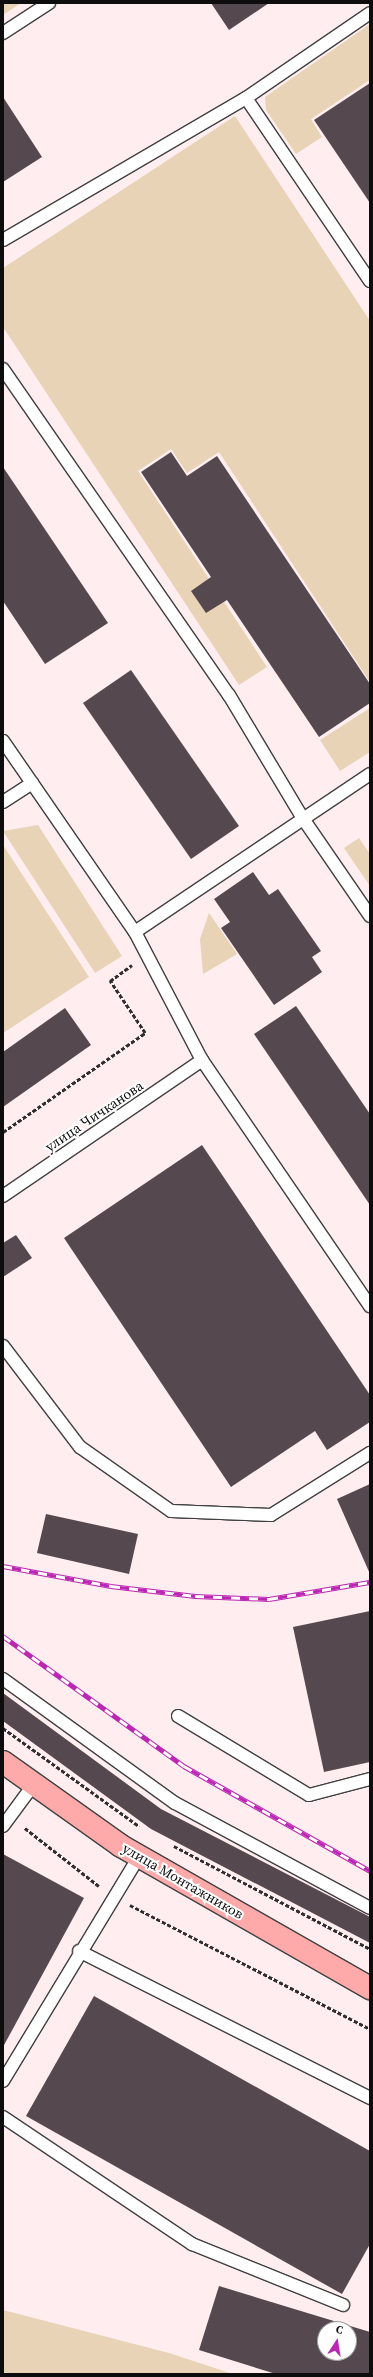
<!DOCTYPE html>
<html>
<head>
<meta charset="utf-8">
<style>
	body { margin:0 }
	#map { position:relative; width:373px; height:2377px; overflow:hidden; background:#ffedef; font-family:"Source Serif 4",serif }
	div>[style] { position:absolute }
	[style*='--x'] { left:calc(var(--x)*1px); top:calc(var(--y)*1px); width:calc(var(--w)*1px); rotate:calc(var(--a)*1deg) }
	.green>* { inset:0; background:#e8d3b7 }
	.building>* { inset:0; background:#55494f }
	.path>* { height:2.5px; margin-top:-1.25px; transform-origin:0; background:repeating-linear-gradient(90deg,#2f2f2f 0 4px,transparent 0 6px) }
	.roads { filter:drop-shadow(1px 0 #404040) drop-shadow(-1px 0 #404040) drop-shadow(0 1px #404040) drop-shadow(0 -1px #404040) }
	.service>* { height:12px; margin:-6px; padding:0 6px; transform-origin:6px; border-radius:6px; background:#fff }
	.secondary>* { height:22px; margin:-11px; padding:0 11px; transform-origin:11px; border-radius:11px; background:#fea9aa }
	.rail>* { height:4.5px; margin-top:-2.25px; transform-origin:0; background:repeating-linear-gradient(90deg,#fff 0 9px,#bb27b4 0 18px); box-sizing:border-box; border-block:1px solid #bb27b4 }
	span { translate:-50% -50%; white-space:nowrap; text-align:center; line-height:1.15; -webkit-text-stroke:4px #fff; paint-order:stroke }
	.street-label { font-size:14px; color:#0d0d0d }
	.frame { position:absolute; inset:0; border:4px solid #0d0d0d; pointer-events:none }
	.north { position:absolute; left:317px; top:2321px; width:40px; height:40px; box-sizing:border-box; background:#fff; border:1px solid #9e9e9e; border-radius:50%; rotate:12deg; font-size:11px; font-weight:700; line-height:16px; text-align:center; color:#0d0d0d }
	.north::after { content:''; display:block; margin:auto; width:14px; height:18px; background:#bb27b4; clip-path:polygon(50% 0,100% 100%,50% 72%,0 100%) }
</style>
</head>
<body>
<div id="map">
	<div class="green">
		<i style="clip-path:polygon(3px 3px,21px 3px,3px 15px)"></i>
		<i style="clip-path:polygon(370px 24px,370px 80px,311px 119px,322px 137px,296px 154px,266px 110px,265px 97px)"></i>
		<i style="clip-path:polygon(235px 116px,370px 321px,370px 682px,219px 452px,187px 473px,171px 449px,138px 471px,267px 667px,239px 685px,3px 327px,3px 268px)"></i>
		<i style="clip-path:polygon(370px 708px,370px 752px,340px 771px,320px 740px)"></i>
		<i style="clip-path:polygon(38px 825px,122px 956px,95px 973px,3px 831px)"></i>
		<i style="clip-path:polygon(359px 838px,370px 854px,370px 886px,344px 848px)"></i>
		<i style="clip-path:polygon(3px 845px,89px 977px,3px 1033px)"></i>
		<i style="clip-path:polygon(209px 913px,237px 954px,203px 974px,200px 939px)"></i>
		<i style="clip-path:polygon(3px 2310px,169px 2353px,233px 2374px,3px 2374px)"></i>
	</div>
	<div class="building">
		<i style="clip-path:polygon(211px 3px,269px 3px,229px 30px)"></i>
		<i style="clip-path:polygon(370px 83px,370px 203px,314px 120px)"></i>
		<i style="clip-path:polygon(3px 97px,42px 157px,3px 182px)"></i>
		<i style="clip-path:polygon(171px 452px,187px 476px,217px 456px,370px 684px,370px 703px,319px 737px,227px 600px,206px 613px,191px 591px,211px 577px,141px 472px)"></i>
		<i style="clip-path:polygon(3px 467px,108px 623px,45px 664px,3px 601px)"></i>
		<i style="clip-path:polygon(131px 670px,239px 826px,191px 859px,83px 703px)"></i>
		<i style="clip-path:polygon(253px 872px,269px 895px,278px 889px,321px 951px,312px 957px,322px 972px,274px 1005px,221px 928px,230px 922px,214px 899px)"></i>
		<i style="clip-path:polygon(296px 1006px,370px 1114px,370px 1205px,254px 1034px)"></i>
		<i style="clip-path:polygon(65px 1008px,91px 1045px,3px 1107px,3px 1052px)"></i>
		<i style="clip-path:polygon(202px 1145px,370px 1395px,370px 1422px,327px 1450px,315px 1431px,231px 1487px,64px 1238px)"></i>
		<i style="clip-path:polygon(16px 1235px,32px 1258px,3px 1277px,3px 1243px)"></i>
		<i style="clip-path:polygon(370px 1484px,370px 1574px,337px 1499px)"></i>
		<i style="clip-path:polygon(46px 1514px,138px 1534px,129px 1574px,37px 1553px)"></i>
		<i style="clip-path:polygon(370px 1611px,370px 1762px,324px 1772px,293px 1627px)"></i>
		<i style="clip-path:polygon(3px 1693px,161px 1809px,370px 1917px,370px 1943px,151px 1829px,3px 1721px)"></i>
		<i style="clip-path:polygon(3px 1854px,84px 1898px,3px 2047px)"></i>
		<i style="clip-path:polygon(94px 1996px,370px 2151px,370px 2244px,342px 2294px,26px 2116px)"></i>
		<i style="clip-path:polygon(evenodd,219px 2286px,370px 2332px,370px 2374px,276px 2374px,199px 2350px,219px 2286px,325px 2329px,349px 2329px,349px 2353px,325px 2353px,325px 2329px)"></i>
	</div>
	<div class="path">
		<i style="--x:3;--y:1132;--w:173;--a:-34.9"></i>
		<i style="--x:145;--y:1033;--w:63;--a:-123.9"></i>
		<i style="--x:110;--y:981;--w:27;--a:-36"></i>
		<i style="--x:3;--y:1728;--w:168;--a:35.8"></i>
		<i style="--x:25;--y:1828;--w:94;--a:38.1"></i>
		<i style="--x:174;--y:1846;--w:221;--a:27.7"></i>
		<i style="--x:130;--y:1905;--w:270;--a:27.3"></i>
	</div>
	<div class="roads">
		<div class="service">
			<i style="--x:3;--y:33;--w:55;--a:-33.1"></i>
			<i style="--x:246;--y:98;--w:221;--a:55.9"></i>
			<i style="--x:3;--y:240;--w:281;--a:-30.3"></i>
			<i style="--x:246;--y:98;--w:150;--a:-34.4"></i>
			<i style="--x:3;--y:369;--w:397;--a:55.3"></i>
			<i style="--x:229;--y:695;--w:142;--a:59.1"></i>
			<i style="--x:302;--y:817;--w:120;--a:55.5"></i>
			<i style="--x:3;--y:741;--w:232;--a:55.4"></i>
			<i style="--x:135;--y:932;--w:144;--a:62.4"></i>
			<i style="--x:202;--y:1060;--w:298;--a:55.7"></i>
			<i style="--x:3;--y:802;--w:35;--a:-33"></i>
			<i style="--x:135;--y:932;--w:283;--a:-33.9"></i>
			<i style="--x:3;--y:1196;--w:241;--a:-34.3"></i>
			<i style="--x:3;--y:1346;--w:127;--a:52.7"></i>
			<i style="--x:80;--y:1447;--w:111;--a:35.1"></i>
			<i style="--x:171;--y:1511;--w:100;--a:2.3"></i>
			<i style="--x:271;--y:1515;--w:117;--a:-32.1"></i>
			<i style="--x:3;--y:1679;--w:212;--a:35.8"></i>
			<i style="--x:175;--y:1803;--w:221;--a:28.3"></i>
			<i style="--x:178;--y:1716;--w:153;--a:31.1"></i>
			<i style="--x:309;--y:1795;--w:63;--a:-14.7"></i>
			<i style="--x:3;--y:1826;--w:52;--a:-53.6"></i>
			<i style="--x:79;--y:1951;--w:326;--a:26.8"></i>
			<i style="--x:3;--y:2081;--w:263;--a:-58.8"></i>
			<i style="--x:3;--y:2117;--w:228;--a:33.9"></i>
			<i style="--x:192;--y:2244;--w:163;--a:22"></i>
		</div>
		<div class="secondary">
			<i style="--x:3;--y:1762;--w:145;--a:35.4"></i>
			<i style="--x:121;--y:1846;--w:287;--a:29.7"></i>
		</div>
	</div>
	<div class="rail">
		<i style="--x:3;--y:1566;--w:110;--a:10.5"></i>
		<i style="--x:111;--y:1586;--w:85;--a:6.8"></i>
		<i style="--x:195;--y:1596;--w:74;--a:2.3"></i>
		<i style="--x:269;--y:1599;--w:102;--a:-9.6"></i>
		<i style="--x:3;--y:1636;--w:223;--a:35.7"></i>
		<i style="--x:184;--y:1766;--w:214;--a:29.4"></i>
	</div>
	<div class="street-label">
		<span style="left:94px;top:1116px;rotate:-34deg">улица Чичканова</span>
		<span style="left:183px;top:1881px;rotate:30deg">улица Монтажников</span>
	</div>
	<div class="frame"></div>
	<div class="north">С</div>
</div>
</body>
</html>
